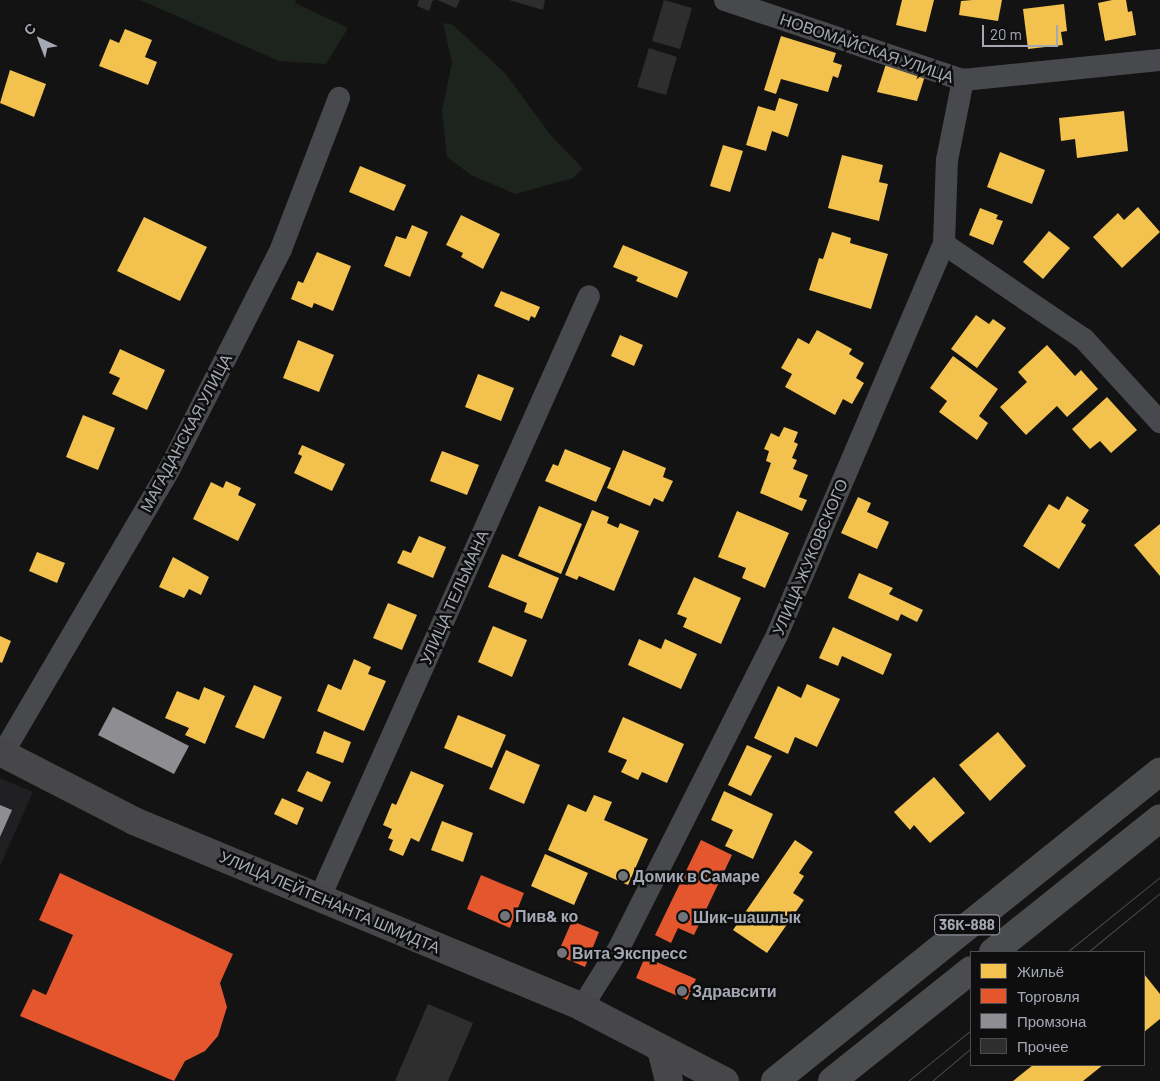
<!DOCTYPE html>
<html>
<head>
<meta charset="utf-8">
<style>
	body { margin:0 }
	#map { position:relative; width:1160px; height:1081px; overflow:hidden; background:#131314; font-family:Barlow,sans-serif }
	div>[style] { position:absolute }
	[style*='--x'] { left:calc(var(--x)*1px); top:calc(var(--y)*1px); width:calc(var(--w)*1px); rotate:calc(var(--a)*1deg) }
	.built>* { inset:0; background:#202022 }
	.green>* { inset:0; background:#1d241e }
	.homes>* { inset:0; background:#f2c14e }
	.shops>* { inset:0; background:#e4572e }
	.industry>* { inset:0; background:#8d8d92 }
	.building>* { inset:0; background:#2e2e2f }
	.street>* { height:22px; margin:-11px; padding:0 11px; transform-origin:11px; border-radius:11px; background:#48494c }
	.secondary>* { height:28px; margin:-14px; padding:0 14px; transform-origin:14px; border-radius:14px; background:#47474a }
	.primary>* { height:28px; margin:-14px; padding:0 14px; transform-origin:14px; border-radius:14px; background:#4a4c4e }
	.tram>* { height:1px; margin:-0.5px; padding:0 0.5px; transform-origin:0.5px; border-radius:0.5px; background:#48494c }
	.dots>* { width:14px; height:14px; translate:-50% -50%; box-sizing:border-box; border:2px solid #0e0e0f; border-radius:50% }
	span { translate:-50% -50%; white-space:nowrap; text-align:center; line-height:1.15; -webkit-text-stroke:5px #0e0e0f; paint-order:stroke }
	.shield-label span { padding:1px 4px; background:#0e0e0f; border:1px solid; border-radius:4px; -webkit-text-stroke-width:0 }
	.shield-label { font-size:15px; color:#a5a9b4; font-weight:700 }
	.street-label { font-size:16px; color:#a5a9b4 }
	.poi-label { font-size:16px; color:#a5a9b4; font-weight:700 }
	.left { translate:0 -50%; text-align:left }
	.legend { position:absolute; left:970px; top:951px; width:175px; height:115px; box-sizing:border-box; background:#0e0e0f; border:1px solid #4a4c51; margin:0; padding:6px 9px; list-style:none; font-size:15px; color:#a5a9b4 }
	.legend li { display:flex; align-items:center; gap:10px; height:25px }
	.legend b { width:25px; border:1px solid #4a4c51 }
	.north { position:absolute; left:15px; top:15px; width:50px; height:50px; -webkit-text-stroke:4px #0e0e0f; paint-order:stroke; rotate:317deg; font-size:14px; font-weight:700; line-height:20px; text-align:center; color:#a5a9b4 }
	.north::after { content:''; display:block; margin:auto; width:18px; height:22px; background:#a5a9b4; clip-path:polygon(50% 0,100% 100%,50% 72%,0 100%) }
	.scale { position:absolute; left:982px; top:25px; width:76px; height:22px; box-sizing:border-box; border:2px solid #a5a9b4; border-top:0; padding-left:6px; font-size:15px; line-height:18px; white-space:nowrap; color:#a5a9b4; -webkit-text-stroke:4px #0e0e0f; paint-order:stroke }
</style>
</head>
<body>
<div id="map">
	<div class="built">
		<i style="clip-path:polygon(0 778px,33px 792px,0 866px)"></i>
	</div>
	<div class="green">
		<i style="clip-path:polygon(140px 0,296px 0,295px 3px,348px 28px,326px 64px,279px 61px)"></i>
		<i style="clip-path:polygon(443px 23px,453px 25px,505px 73px,549px 133px,583px 169px,573px 178px,515px 194px,471px 175px,447px 157px,442px 111px,452px 62px)"></i>
	</div>
	<div class="homes">
		<i style="clip-path:polygon(902px 0,934px 0,926px 32px,896px 25px)"></i>
		<i style="clip-path:polygon(972px 0,1002px 0,998px 21px,959px 15px,961px 1px)"></i>
		<i style="clip-path:polygon(1112px 0,1126px 0,1128px 12px,1132px 11px,1136px 35px,1105px 41px,1098px 3px)"></i>
		<i style="clip-path:polygon(1064px 4px,1067px 31px,1061px 32px,1063px 45px,1028px 49px,1023px 9px)"></i>
		<i style="clip-path:polygon(125px 29px,152px 40px,145px 57px,157px 62px,148px 85px,99px 66px,110px 39px,119px 43px)"></i>
		<i style="clip-path:polygon(781px 36px,836px 53px,833px 62px,842px 65px,838px 78px,833px 76px,828px 92px,781px 79px,776px 94px,764px 90px)"></i>
		<i style="clip-path:polygon(886px 64px,925px 76px,917px 101px,877px 92px)"></i>
		<i style="clip-path:polygon(10px 70px,46px 84px,34px 117px,0 103px)"></i>
		<i style="clip-path:polygon(779px 98px,798px 104px,788px 137px,772px 131px,766px 151px,746px 145px,758px 106px,775px 111px)"></i>
		<i style="clip-path:polygon(1124px 111px,1128px 151px,1077px 158px,1075px 139px,1061px 141px,1059px 118px)"></i>
		<i style="clip-path:polygon(723px 145px,743px 151px,730px 192px,710px 186px)"></i>
		<i style="clip-path:polygon(1000px 152px,1045px 170px,1032px 204px,987px 187px)"></i>
		<i style="clip-path:polygon(842px 155px,883px 165px,879px 182px,888px 184px,879px 221px,828px 208px)"></i>
		<i style="clip-path:polygon(360px 166px,406px 185px,394px 211px,349px 192px)"></i>
		<i style="clip-path:polygon(1138px 207px,1160px 232px,1122px 268px,1093px 237px,1118px 213px,1124px 220px)"></i>
		<i style="clip-path:polygon(980px 208px,998px 215px,996px 219px,1003px 221px,993px 245px,969px 235px)"></i>
		<i style="clip-path:polygon(461px 215px,500px 234px,483px 269px,461px 257px,463px 253px,446px 245px)"></i>
		<i style="clip-path:polygon(144px 217px,207px 247px,180px 301px,117px 271px)"></i>
		<i style="clip-path:polygon(412px 225px,428px 232px,410px 277px,384px 266px,396px 236px,406px 239px)"></i>
		<i style="clip-path:polygon(1049px 231px,1070px 248px,1043px 279px,1023px 262px)"></i>
		<i style="clip-path:polygon(832px 232px,851px 238px,850px 243px,888px 254px,871px 309px,809px 290px,819px 258px,823px 259px)"></i>
		<i style="clip-path:polygon(623px 245px,688px 272px,677px 298px,636px 281px,638px 277px,613px 267px)"></i>
		<i style="clip-path:polygon(317px 252px,351px 266px,333px 311px,314px 303px,312px 308px,291px 299px,298px 281px,303px 283px)"></i>
		<i style="clip-path:polygon(501px 291px,540px 307px,535px 318px,531px 316px,529px 321px,494px 306px)"></i>
		<i style="clip-path:polygon(976px 315px,989px 324px,993px 319px,1006px 328px,977px 368px,951px 349px)"></i>
		<i style="clip-path:polygon(817px 330px,852px 349px,849px 354px,864px 363px,856px 378px,864px 383px,852px 404px,843px 399px,835px 415px,785px 387px,792px 374px,781px 368px,798px 338px,809px 344px)"></i>
		<i style="clip-path:polygon(620px 335px,643px 345px,634px 366px,611px 356px)"></i>
		<i style="clip-path:polygon(298px 340px,334px 355px,319px 392px,283px 378px)"></i>
		<i style="clip-path:polygon(1047px 345px,1075px 376px,1081px 370px,1098px 389px,1067px 417px,1057px 406px,1026px 435px,1000px 407px,1027px 382px,1018px 372px)"></i>
		<i style="clip-path:polygon(120px 349px,165px 370px,147px 410px,112px 394px,120px 378px,109px 373px)"></i>
		<i style="clip-path:polygon(953px 356px,998px 389px,979px 416px,988px 423px,977px 440px,939px 412px,947px 401px,930px 388px)"></i>
		<i style="clip-path:polygon(478px 374px,514px 388px,501px 421px,465px 407px)"></i>
		<i style="clip-path:polygon(1107px 397px,1137px 430px,1111px 453px,1100px 441px,1090px 449px,1072px 429px)"></i>
		<i style="clip-path:polygon(83px 415px,115px 428px,98px 470px,66px 457px)"></i>
		<i style="clip-path:polygon(784px 427px,798px 432px,794px 442px,798px 444px,792px 458px,797px 460px,793px 469px,808px 475px,799px 497px,807px 500px,802px 511px,760px 493px,771px 463px,766px 461px,769px 451px,764px 449px,771px 433px,779px 437px)"></i>
		<i style="clip-path:polygon(302px 445px,345px 464px,332px 491px,294px 473px,302px 456px,298px 454px)"></i>
		<i style="clip-path:polygon(565px 449px,611px 468px,596px 502px,545px 481px,553px 464px,558px 466px)"></i>
		<i style="clip-path:polygon(623px 450px,666px 468px,663px 477px,673px 481px,663px 502px,654px 498px,650px 506px,607px 488px)"></i>
		<i style="clip-path:polygon(442px 451px,479px 465px,467px 495px,430px 481px)"></i>
		<i style="clip-path:polygon(226px 481px,241px 488px,238px 495px,256px 504px,238px 541px,193px 519px,211px 482px,223px 488px)"></i>
		<i style="clip-path:polygon(1067px 496px,1089px 510px,1081px 522px,1086px 525px,1059px 569px,1023px 546px,1049px 504px,1059px 510px)"></i>
		<i style="clip-path:polygon(858px 497px,871px 503px,867px 512px,889px 522px,877px 549px,841px 533px)"></i>
		<i style="clip-path:polygon(539px 506px,582px 524px,561px 574px,518px 556px)"></i>
		<i style="clip-path:polygon(592px 510px,609px 517px,607px 523px,618px 528px,620px 523px,639px 531px,614px 591px,579px 576px,577px 580px,565px 575px)"></i>
		<i style="clip-path:polygon(737px 511px,789px 533px,765px 588px,742px 578px,746px 568px,718px 557px)"></i>
		<i style="clip-path:polygon(1160px 524px,1160px 576px,1134px 545px)"></i>
		<i style="clip-path:polygon(419px 536px,446px 547px,433px 578px,397px 563px,403px 550px,411px 553px)"></i>
		<i style="clip-path:polygon(37px 552px,65px 563px,57px 583px,29px 571px)"></i>
		<i style="clip-path:polygon(502px 554px,559px 578px,542px 619px,524px 612px,527px 603px,488px 587px)"></i>
		<i style="clip-path:polygon(173px 557px,209px 577px,201px 595px,189px 589px,184px 598px,159px 587px)"></i>
		<i style="clip-path:polygon(859px 573px,893px 588px,889px 594px,923px 610px,917px 622px,901px 614px,898px 621px,848px 598px)"></i>
		<i style="clip-path:polygon(694px 577px,741px 598px,721px 644px,683px 627px,687px 618px,677px 614px)"></i>
		<i style="clip-path:polygon(388px 603px,417px 615px,402px 650px,373px 638px)"></i>
		<i style="clip-path:polygon(493px 626px,527px 640px,512px 677px,478px 662px)"></i>
		<i style="clip-path:polygon(833px 627px,892px 654px,883px 675px,842px 656px,838px 666px,819px 658px)"></i>
		<i style="clip-path:polygon(0 636px,11px 641px,2px 663px,0 662px)"></i>
		<i style="clip-path:polygon(639px 639px,661px 649px,665px 639px,697px 654px,681px 689px,628px 665px)"></i>
		<i style="clip-path:polygon(354px 659px,371px 667px,368px 674px,386px 681px,364px 731px,317px 711px,328px 684px,341px 690px)"></i>
		<i style="clip-path:polygon(807px 684px,840px 699px,817px 747px,795px 737px,788px 754px,754px 738px,778px 686px,801px 698px)"></i>
		<i style="clip-path:polygon(254px 685px,282px 697px,264px 739px,235px 727px)"></i>
		<i style="clip-path:polygon(204px 687px,225px 696px,205px 744px,185px 735px,189px 728px,165px 718px,177px 691px,199px 700px)"></i>
		<i style="clip-path:polygon(458px 715px,506px 735px,492px 768px,444px 748px)"></i>
		<i style="clip-path:polygon(623px 717px,684px 744px,667px 783px,642px 772px,638px 780px,621px 772px,627px 760px,608px 752px)"></i>
		<i style="clip-path:polygon(324px 731px,351px 742px,343px 763px,316px 753px)"></i>
		<i style="clip-path:polygon(998px 732px,1026px 766px,990px 801px,959px 765px)"></i>
		<i style="clip-path:polygon(747px 745px,772px 756px,751px 796px,728px 785px)"></i>
		<i style="clip-path:polygon(506px 750px,540px 765px,524px 804px,489px 789px)"></i>
		<i style="clip-path:polygon(307px 771px,331px 782px,322px 802px,297px 791px)"></i>
		<i style="clip-path:polygon(411px 771px,444px 785px,419px 842px,411px 838px,403px 856px,389px 850px,393px 840px,388px 838px,392px 829px,383px 825px,392px 803px,396px 805px)"></i>
		<i style="clip-path:polygon(934px 777px,965px 813px,930px 843px,914px 825px,910px 830px,894px 812px)"></i>
		<i style="clip-path:polygon(724px 791px,773px 814px,753px 859px,725px 846px,733px 830px,711px 820px)"></i>
		<i style="clip-path:polygon(594px 795px,612px 802px,604px 820px,648px 839px,628px 885px,548px 850px,568px 804px,586px 812px)"></i>
		<i style="clip-path:polygon(282px 798px,304px 808px,297px 825px,274px 814px)"></i>
		<i style="clip-path:polygon(442px 821px,473px 833px,463px 862px,431px 850px)"></i>
		<i style="clip-path:polygon(795px 840px,813px 852px,799px 873px,804px 876px,793px 893px,804px 900px,767px 953px,733px 930px)"></i>
		<i style="clip-path:polygon(545px 854px,588px 873px,574px 905px,531px 886px)"></i>
		<i style="clip-path:polygon(1144px 974px,1160px 994px,1160px 1019px,1144px 1032px)"></i>
		<i style="clip-path:polygon(1033px 1065px,1103px 1065px,1083px 1081px,1013px 1081px)"></i>
	</div>
	<div class="shops">
		<i style="clip-path:polygon(701px 840px,732px 855px,694px 935px,678px 928px,671px 943px,655px 935px)"></i>
		<i style="clip-path:polygon(60px 873px,233px 954px,220px 983px,227px 1007px,218px 1036px,205px 1051px,185px 1061px,174px 1081px,20px 1016px,33px 989px,46px 995px,73px 935px,39px 920px)"></i>
		<i style="clip-path:polygon(481px 875px,524px 893px,510px 928px,467px 909px)"></i>
		<i style="clip-path:polygon(572px 921px,599px 932px,585px 967px,557px 955px)"></i>
		<i style="clip-path:polygon(645px 957px,696px 979px,687px 1000px,636px 978px)"></i>
	</div>
	<div class="industry">
		<i style="clip-path:polygon(113px 707px,189px 746px,174px 774px,98px 735px)"></i>
		<i style="clip-path:polygon(0 805px,12px 810px,0 837px)"></i>
	</div>
	<div class="building">
		<i style="clip-path:polygon(419px 0,433px 0,429px 11px,417px 6px)"></i>
		<i style="clip-path:polygon(437px 0,460px 0,456px 8px)"></i>
		<i style="clip-path:polygon(509px 0,545px 0,543px 10px)"></i>
		<i style="clip-path:polygon(664px 0,692px 8px,680px 49px,652px 41px)"></i>
		<i style="clip-path:polygon(649px 48px,677px 57px,666px 95px,637px 87px)"></i>
		<i style="clip-path:polygon(428px 1004px,473px 1023px,448px 1081px,395px 1081px)"></i>
	</div>
	<div class="street">
		<i style="--x:725;--y:0;--w:251;--a:18.6"></i>
		<i style="--x:963;--y:80;--w:198;--a:-5.8"></i>
		<i style="--x:944;--y:244;--w:169;--a:34.2"></i>
		<i style="--x:1084;--y:339;--w:113;--a:47.5"></i>
		<i style="--x:3;--y:753;--w:328;--a:-59.6"></i>
		<i style="--x:169;--y:470;--w:248;--a:-63.1"></i>
		<i style="--x:281;--y:249;--w:162;--a:-69"></i>
		<i style="--x:320;--y:897;--w:658;--a:-65.89"></i>
		<i style="--x:582;--y:1007;--w:70;--a:-57.9"></i>
		<i style="--x:619;--y:948;--w:351;--a:-63.2"></i>
		<i style="--x:777;--y:635;--w:425;--a:-66.9"></i>
		<i style="--x:944;--y:244;--w:84;--a:-88"></i>
		<i style="--x:947;--y:160;--w:82;--a:-78.7"></i>
	</div>
	<div class="secondary">
		<i style="--x:0;--y:752;--w:151;--a:27.2"></i>
		<i style="--x:134;--y:821;--w:485;--a:22.5"></i>
		<i style="--x:582;--y:1007;--w:161;--a:27.4"></i>
		<i style="--x:661;--y:1049;--w:33;--a:76"></i>
	</div>
	<div class="primary">
		<i style="--x:993;--y:952;--w:214;--a:-38.7"></i>
		<i style="--x:775;--y:1081;--w:494;--a:-38.8"></i>
		<i style="--x:832;--y:1081;--w:178;--a:-38.6"></i>
	</div>
	<div class="tram">
		<i style="--x:1067;--y:952;--w:119;--a:-38.9"></i>
		<i style="--x:1088;--y:952;--w:93;--a:-39.3"></i>
		<i style="--x:908;--y:1081;--w:81;--a:-39"></i>
		<i style="--x:932;--y:1081;--w:51;--a:-40.2"></i>
	</div>
	<div class="dots">
		<i style="left:623px;top:876px;background:#72747c"></i>
		<i style="left:505px;top:916px;background:#72747c"></i>
		<i style="left:683px;top:917px;background:#72747c"></i>
		<i style="left:562px;top:953px;background:#72747c"></i>
		<i style="left:682px;top:991px;background:#72747c"></i>
	</div>
	<div class="shield-label">
		<span style="left:967px;top:925px">36К-888</span>
	</div>
	<div class="street-label">
		<span style="left:867px;top:48px;rotate:19deg">НОВОМАЙСКАЯ УЛИЦА</span>
		<span style="left:186px;top:433px;rotate:-62deg">МАГАДАНСКАЯ УЛИЦА</span>
		<span style="left:810px;top:557px;rotate:-67deg">УЛИЦА ЖУКОВСКОГО</span>
		<span style="left:454px;top:597px;rotate:-66deg">УЛИЦА ТЕЛЬМАНА</span>
		<span style="left:330px;top:902px;rotate:23deg">УЛИЦА ЛЕЙТЕНАНТА ШМИДТА</span>
	</div>
	<div class="poi-label">
		<span class="left" style="left:633px;top:876px">Домик в Самаре</span>
		<span class="left" style="left:515px;top:916px">Пив&amp; ко</span>
		<span class="left" style="left:693px;top:917px">Шик-шашлык</span>
		<span class="left" style="left:572px;top:953px">Вита Экспресс</span>
		<span class="left" style="left:692px;top:991px">Здравсити</span>
	</div>
	<ul class="legend">
	<li><b style="height:14px;background:#f2c14e"></b>Жильё</li>
	<li><b style="height:14px;background:#e4572e"></b>Торговля</li>
	<li><b style="height:14px;background:#8d8d92"></b>Промзона</li>
	<li><b style="height:14px;background:#2e2e2f"></b>Прочее</li>
	</ul>
	<div class="north">С</div>
	<div class="scale">20 m</div>
</div>
</body>
</html>
